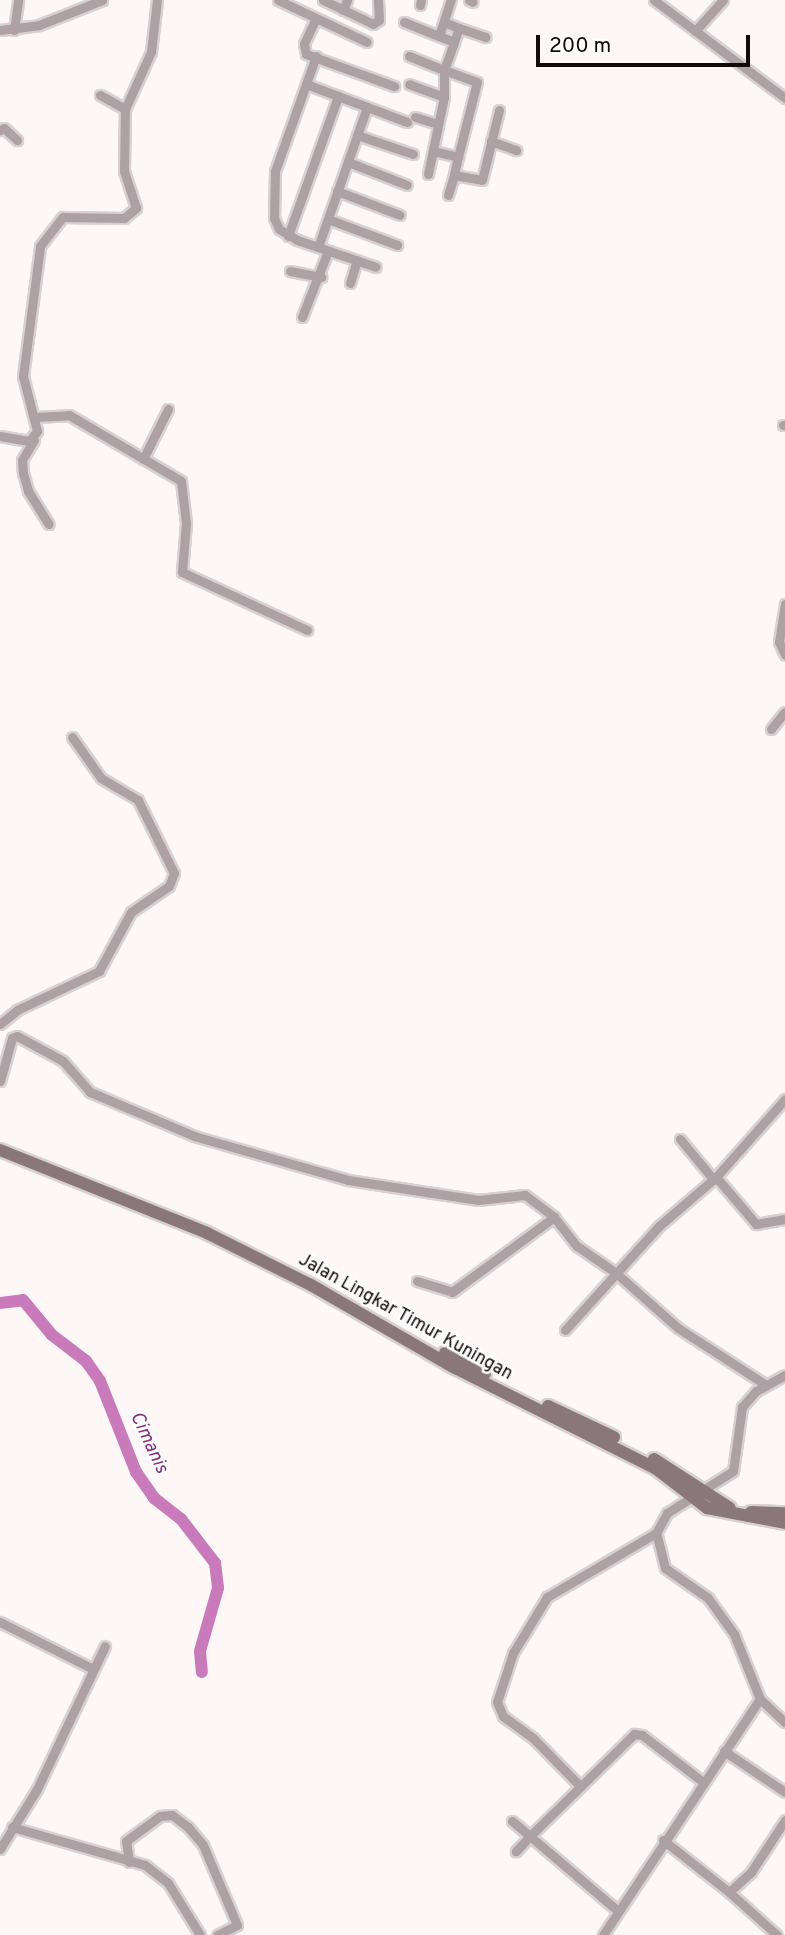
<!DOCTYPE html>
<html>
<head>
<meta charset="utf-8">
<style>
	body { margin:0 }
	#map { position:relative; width:785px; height:1935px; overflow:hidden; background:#fef7f7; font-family:Overpass,sans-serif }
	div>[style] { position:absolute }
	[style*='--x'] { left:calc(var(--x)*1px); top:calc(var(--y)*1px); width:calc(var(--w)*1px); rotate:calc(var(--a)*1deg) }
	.river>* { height:12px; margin:-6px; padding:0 6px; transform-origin:6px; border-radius:6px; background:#c87abb }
	.roads { filter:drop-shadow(2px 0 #d8d1d1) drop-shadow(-2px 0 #d8d1d1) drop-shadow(0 2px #d8d1d1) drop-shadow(0 -2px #d8d1d1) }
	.minor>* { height:9px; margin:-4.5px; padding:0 4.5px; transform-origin:4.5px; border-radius:4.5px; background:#ada1a5 }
	.secondary>* { height:12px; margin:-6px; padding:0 6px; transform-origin:6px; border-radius:6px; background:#89777c }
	span { translate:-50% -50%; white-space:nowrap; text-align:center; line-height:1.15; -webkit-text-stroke:5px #fff; paint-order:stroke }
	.street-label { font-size:18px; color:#120909 }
	.water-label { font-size:19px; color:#882b7d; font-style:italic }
	.scale { position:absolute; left:536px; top:35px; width:214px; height:32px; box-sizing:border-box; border:4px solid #120909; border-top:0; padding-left:9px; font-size:21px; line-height:24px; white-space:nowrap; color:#120909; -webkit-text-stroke:5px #fff; paint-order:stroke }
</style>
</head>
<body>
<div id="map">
	<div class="river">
		<i style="--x:0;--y:1303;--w:23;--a:-7"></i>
		<i style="--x:23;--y:1300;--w:45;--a:50.4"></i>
		<i style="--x:52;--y:1335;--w:43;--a:37.4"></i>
		<i style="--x:86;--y:1361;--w:24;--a:55"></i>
		<i style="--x:100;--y:1381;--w:98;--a:68.4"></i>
		<i style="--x:136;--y:1472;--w:32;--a:55"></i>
		<i style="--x:154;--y:1498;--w:34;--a:38"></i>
		<i style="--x:181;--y:1519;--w:56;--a:52.3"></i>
		<i style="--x:215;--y:1563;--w:25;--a:83"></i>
		<i style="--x:218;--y:1588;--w:66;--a:105.9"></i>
		<i style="--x:200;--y:1651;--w:21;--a:85"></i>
	</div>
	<div class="roads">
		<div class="minor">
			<i style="--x:278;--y:0;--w:98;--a:25.3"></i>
			<i style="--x:323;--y:0;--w:55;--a:25.6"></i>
			<i style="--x:373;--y:24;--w:7;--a:-34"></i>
			<i style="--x:379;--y:20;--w:20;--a:-93"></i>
			<i style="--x:469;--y:0;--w:4;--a:27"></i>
			<i style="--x:654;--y:0;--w:164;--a:36.8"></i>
			<i style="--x:420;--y:5;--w:5;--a:-79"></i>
			<i style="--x:343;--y:10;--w:11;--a:-68"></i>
			<i style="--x:315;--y:20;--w:26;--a:115"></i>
			<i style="--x:304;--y:44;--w:10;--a:79"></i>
			<i style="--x:306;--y:54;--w:94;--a:20"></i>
			<i style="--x:404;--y:22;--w:38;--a:22"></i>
			<i style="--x:444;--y:22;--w:16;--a:22"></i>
			<i style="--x:459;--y:28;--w:15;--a:110"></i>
			<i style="--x:454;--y:42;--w:16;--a:-158"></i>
			<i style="--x:439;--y:36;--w:38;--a:-72"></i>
			<i style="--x:459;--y:28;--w:28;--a:19"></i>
			<i style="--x:0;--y:30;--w:39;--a:-7"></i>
			<i style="--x:39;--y:25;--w:68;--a:-21.6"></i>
			<i style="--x:14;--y:30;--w:30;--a:-82"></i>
			<i style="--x:695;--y:31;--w:42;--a:-47.9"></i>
			<i style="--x:316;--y:56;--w:122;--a:109.6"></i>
			<i style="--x:275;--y:171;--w:47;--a:91.2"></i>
			<i style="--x:274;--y:218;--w:12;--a:66"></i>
			<i style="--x:279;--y:229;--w:21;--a:31"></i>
			<i style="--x:297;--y:240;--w:83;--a:18.9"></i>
			<i style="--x:409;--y:56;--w:38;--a:22"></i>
			<i style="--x:444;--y:70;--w:27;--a:90"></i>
			<i style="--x:444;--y:97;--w:37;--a:-160"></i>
			<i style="--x:306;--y:84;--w:108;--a:20.6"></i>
			<i style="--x:100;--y:95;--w:29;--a:29"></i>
			<i style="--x:415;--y:117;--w:24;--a:17"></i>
			<i style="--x:0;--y:130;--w:4;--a:-27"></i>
			<i style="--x:4;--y:128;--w:18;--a:43"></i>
			<i style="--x:357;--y:135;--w:59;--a:18.7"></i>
			<i style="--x:491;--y:141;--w:27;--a:20"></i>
			<i style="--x:433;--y:151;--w:26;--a:13"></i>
			<i style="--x:458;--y:157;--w:77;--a:-75.8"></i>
			<i style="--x:477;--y:82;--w:35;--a:-160"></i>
			<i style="--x:444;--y:70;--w:30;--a:-70"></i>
			<i style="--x:458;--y:157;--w:18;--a:103"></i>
			<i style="--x:454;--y:175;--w:28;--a:10"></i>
			<i style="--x:482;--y:180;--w:72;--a:-76.3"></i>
			<i style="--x:348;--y:162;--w:63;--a:21.3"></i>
			<i style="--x:428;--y:174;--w:79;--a:-78.3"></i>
			<i style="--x:337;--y:191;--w:67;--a:20.9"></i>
			<i style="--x:448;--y:195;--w:21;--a:-73"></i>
			<i style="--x:328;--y:219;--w:74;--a:20.6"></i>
			<i style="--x:288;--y:236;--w:149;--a:-70.3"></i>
			<i style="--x:318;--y:247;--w:148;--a:-70.7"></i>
			<i style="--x:290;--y:271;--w:32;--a:11"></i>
			<i style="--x:350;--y:283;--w:24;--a:-73"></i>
			<i style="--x:302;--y:317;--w:71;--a:-68.5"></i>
			<i style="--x:35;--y:417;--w:34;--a:-3"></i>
			<i style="--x:69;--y:415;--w:130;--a:30.5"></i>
			<i style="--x:181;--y:481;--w:42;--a:83.2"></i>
			<i style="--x:186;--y:523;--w:49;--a:94.7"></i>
			<i style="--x:182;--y:572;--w:138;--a:24.9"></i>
			<i style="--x:783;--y:425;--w:2;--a:0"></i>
			<i style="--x:0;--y:436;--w:29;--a:10"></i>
			<i style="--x:29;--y:441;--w:13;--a:-51"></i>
			<i style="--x:37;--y:431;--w:57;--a:-104.3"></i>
			<i style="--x:23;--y:376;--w:131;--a:-82.5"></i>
			<i style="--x:40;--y:246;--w:37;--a:-52"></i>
			<i style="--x:63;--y:217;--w:61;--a:0.9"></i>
			<i style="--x:124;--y:218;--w:16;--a:-40"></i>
			<i style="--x:136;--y:208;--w:39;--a:-108"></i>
			<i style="--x:124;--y:171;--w:62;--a:-89.1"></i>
			<i style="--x:125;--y:109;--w:63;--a:-65.5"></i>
			<i style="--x:151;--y:52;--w:52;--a:-83.4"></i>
			<i style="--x:34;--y:440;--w:23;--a:121"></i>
			<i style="--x:22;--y:460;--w:13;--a:86"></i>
			<i style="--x:23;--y:473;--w:19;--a:74"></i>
			<i style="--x:28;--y:491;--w:39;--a:58"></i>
			<i style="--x:143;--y:459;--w:56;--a:-63.4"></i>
			<i style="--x:785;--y:604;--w:38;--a:99"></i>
			<i style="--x:779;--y:642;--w:14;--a:65"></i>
			<i style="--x:771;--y:729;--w:22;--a:-51"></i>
			<i style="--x:0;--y:1024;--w:22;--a:-39"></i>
			<i style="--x:17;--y:1010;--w:91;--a:-25.4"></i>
			<i style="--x:99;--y:971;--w:67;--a:-61.5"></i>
			<i style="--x:131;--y:912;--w:46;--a:-34.4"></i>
			<i style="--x:169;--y:886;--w:14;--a:-69"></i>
			<i style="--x:174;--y:873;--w:81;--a:-116.3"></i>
			<i style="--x:138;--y:800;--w:43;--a:-149.3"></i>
			<i style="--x:101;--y:778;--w:50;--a:-125.3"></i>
			<i style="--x:0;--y:1081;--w:45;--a:-74.4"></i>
			<i style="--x:12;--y:1038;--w:5;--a:-22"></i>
			<i style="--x:17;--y:1036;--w:52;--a:28.5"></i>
			<i style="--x:63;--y:1061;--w:41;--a:48.9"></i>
			<i style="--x:90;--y:1092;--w:113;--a:22.9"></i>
			<i style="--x:194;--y:1136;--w:160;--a:15.9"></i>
			<i style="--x:348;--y:1180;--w:132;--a:8.7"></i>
			<i style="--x:478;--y:1200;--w:47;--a:-6.1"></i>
			<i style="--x:525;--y:1195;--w:36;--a:37"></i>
			<i style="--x:680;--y:1139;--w:53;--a:50.3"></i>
			<i style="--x:716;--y:1177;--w:62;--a:49.6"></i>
			<i style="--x:756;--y:1224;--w:29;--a:-10"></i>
			<i style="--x:417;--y:1281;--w:37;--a:17"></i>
			<i style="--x:452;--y:1292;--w:127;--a:-36.3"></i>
			<i style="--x:554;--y:1217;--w:37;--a:52"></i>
			<i style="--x:577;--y:1246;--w:47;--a:34.7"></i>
			<i style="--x:616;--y:1273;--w:83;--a:41.6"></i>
			<i style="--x:678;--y:1328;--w:105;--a:32.9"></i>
			<i style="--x:565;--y:1330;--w:140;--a:-47.9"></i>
			<i style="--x:659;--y:1226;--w:75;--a:-40.7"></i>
			<i style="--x:716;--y:1177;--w:104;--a:-48.5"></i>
			<i style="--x:0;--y:1622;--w:102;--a:26.8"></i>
			<i style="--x:760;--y:1699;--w:34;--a:43"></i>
			<i style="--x:724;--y:1751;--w:73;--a:33.9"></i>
			<i style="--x:580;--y:1786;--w:67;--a:-134.4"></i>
			<i style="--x:533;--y:1738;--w:37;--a:-144"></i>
			<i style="--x:503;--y:1716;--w:15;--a:-113"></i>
			<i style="--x:497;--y:1702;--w:52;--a:-71.9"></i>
			<i style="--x:513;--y:1653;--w:66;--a:-58.7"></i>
			<i style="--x:547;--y:1597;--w:126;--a:-30.4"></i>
			<i style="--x:512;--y:1821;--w:23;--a:40"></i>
			<i style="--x:530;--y:1836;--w:21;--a:133"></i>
			<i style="--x:12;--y:1827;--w:138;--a:15.9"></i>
			<i style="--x:145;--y:1865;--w:29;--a:38"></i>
			<i style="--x:168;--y:1883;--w:61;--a:58.4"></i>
			<i style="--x:663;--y:1840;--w:84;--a:38.2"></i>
			<i style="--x:729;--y:1892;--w:30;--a:-42"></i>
			<i style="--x:751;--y:1872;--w:62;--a:-56.8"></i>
			<i style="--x:0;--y:1849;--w:70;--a:-58.3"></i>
			<i style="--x:37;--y:1789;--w:158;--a:-64.6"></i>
			<i style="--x:129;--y:1862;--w:21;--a:-98"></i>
			<i style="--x:126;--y:1841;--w:42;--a:-36.3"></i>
			<i style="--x:160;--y:1816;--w:12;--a:-5"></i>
			<i style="--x:172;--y:1815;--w:20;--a:37"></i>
			<i style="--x:188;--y:1827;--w:23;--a:50"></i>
			<i style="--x:203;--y:1845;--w:87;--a:67"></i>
			<i style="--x:237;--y:1925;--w:22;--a:153"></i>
			<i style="--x:729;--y:1892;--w:64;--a:41.9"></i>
			<i style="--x:618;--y:1911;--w:116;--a:-139.6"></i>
			<i style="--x:530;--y:1836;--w:146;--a:-44.4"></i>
			<i style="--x:634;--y:1734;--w:8;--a:7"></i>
			<i style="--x:642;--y:1735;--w:77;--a:37.6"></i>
			<i style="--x:603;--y:1935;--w:283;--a:-56.4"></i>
			<i style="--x:760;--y:1699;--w:70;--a:-111.8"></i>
			<i style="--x:734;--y:1634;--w:44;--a:-125.8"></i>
			<i style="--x:708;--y:1598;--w:52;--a:-145.1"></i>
			<i style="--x:665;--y:1568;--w:36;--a:-104"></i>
			<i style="--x:656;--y:1533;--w:23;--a:-61"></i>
			<i style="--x:667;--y:1513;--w:78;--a:-32.5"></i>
			<i style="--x:733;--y:1471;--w:65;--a:-82"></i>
			<i style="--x:742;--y:1407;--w:21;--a:-49"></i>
			<i style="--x:756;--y:1391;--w:33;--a:-29"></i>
		</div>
		<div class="secondary">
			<i style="--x:0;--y:1150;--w:223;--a:21.8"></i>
			<i style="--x:207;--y:1233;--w:116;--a:26.6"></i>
			<i style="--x:311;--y:1285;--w:166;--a:30"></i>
			<i style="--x:455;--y:1368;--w:224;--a:26.6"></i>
			<i style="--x:655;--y:1468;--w:66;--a:37.6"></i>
			<i style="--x:707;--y:1508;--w:79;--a:10.9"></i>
			<i style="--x:445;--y:1353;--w:45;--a:27.7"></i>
			<i style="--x:548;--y:1406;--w:73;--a:25.2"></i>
			<i style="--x:654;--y:1459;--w:90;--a:32.8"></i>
			<i style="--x:751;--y:1512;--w:34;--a:2"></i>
		</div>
	</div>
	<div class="street-label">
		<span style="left:405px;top:1318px;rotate:29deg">Jalan Lingkar Timur Kuningan</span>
	</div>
	<div class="water-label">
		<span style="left:148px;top:1443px;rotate:65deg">Cimanis</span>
	</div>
	<div class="scale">200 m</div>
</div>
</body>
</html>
